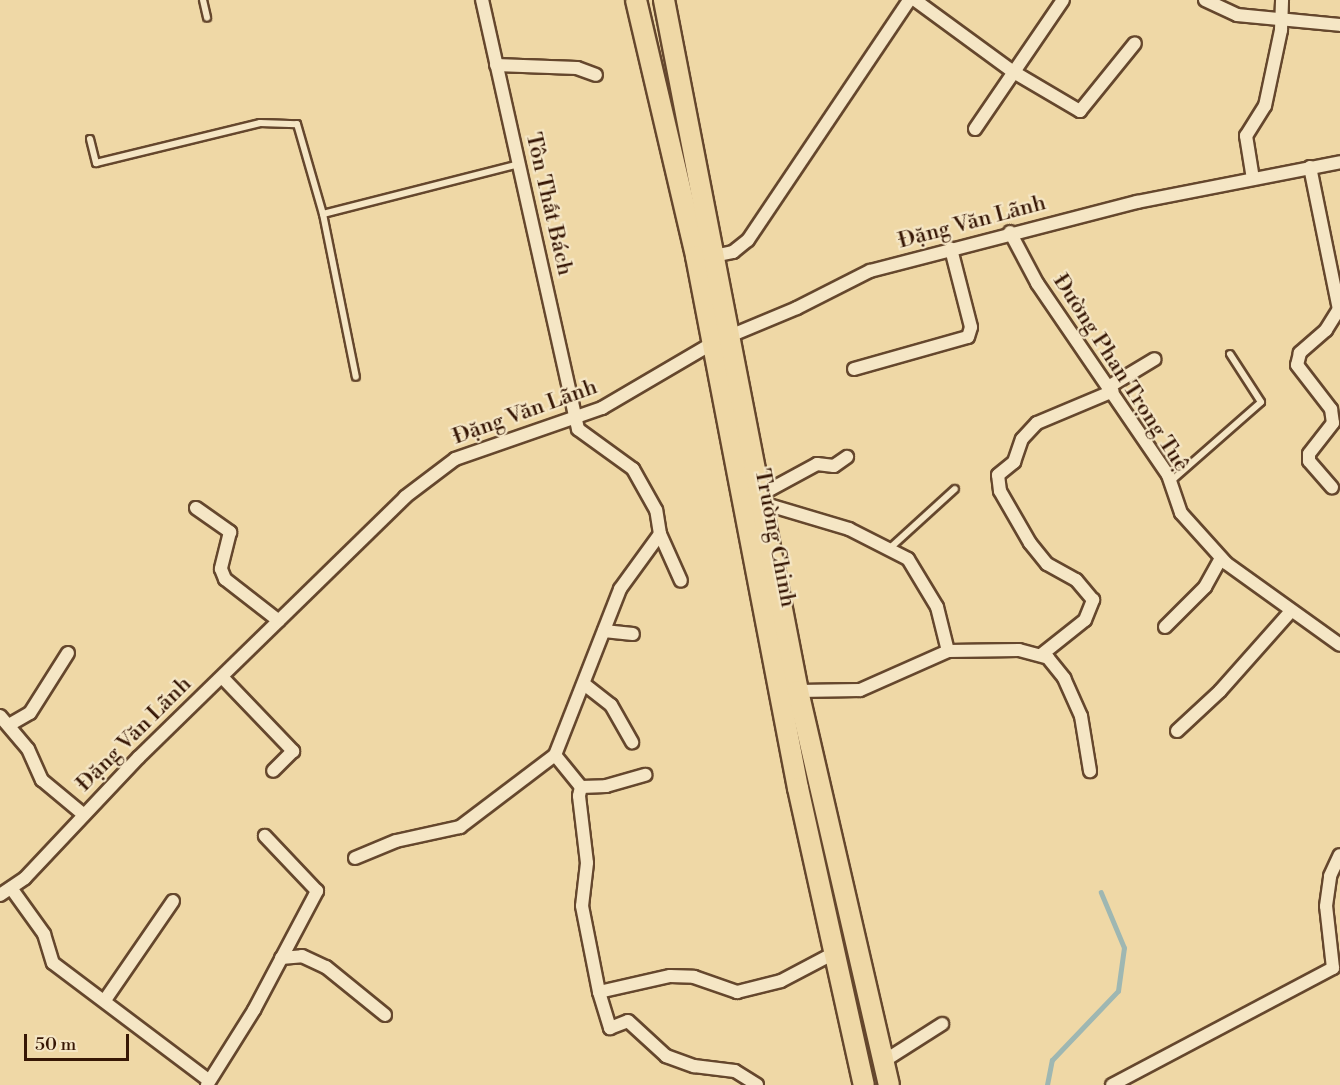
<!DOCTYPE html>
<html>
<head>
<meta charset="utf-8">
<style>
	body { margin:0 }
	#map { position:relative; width:1340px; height:1085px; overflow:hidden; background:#efd8a6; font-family:"Libre Bodoni",serif }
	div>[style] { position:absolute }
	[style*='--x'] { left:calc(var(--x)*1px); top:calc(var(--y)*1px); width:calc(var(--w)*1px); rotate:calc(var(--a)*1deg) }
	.stream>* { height:4.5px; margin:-2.25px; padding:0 2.25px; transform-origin:2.25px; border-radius:2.25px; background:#9eb7b2 }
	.roads { filter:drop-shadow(2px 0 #65472d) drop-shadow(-2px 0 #65472d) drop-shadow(0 2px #65472d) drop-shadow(0 -2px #65472d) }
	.service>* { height:6px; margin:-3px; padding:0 3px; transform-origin:3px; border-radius:3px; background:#f5e6c5 }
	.minor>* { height:12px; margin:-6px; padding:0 6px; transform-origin:6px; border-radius:6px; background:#f5e6c5 }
	.trunk>* { height:20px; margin:-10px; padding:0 10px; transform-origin:10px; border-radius:10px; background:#efd8a6 }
	span { translate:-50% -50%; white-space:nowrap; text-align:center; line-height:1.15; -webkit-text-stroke:4.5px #f5e6c5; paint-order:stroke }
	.street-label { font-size:22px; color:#371705 }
	.scale { position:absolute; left:24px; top:1034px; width:105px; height:27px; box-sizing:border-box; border:3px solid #371705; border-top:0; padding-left:8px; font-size:18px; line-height:21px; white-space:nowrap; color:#371705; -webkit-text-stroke:4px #f5e6c5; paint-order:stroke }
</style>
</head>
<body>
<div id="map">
	<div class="stream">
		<i style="--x:1047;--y:1085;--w:25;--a:-79"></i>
		<i style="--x:1052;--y:1060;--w:95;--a:-46.3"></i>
		<i style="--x:1118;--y:991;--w:43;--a:-82.1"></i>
		<i style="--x:1124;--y:948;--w:60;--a:-112.7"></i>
	</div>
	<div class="roads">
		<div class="service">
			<i style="--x:203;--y:0;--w:18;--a:77"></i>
			<i style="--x:90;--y:139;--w:25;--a:76"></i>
			<i style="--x:96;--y:163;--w:169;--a:-13.7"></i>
			<i style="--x:260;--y:123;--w:37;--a:2"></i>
			<i style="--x:297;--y:124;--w:94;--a:73.9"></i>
			<i style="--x:323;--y:214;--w:202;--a:-14.3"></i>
			<i style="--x:323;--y:214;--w:166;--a:78.6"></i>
			<i style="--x:1170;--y:482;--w:121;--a:-41.3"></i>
			<i style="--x:1261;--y:402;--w:57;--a:-122.9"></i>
			<i style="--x:889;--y:549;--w:89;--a:-42.3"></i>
		</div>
		<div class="minor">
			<i style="--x:915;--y:0;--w:120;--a:36.2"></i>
			<i style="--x:1012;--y:71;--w:79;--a:30.5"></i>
			<i style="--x:1080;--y:111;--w:87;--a:-51"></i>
			<i style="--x:1205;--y:0;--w:35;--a:25"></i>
			<i style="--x:1237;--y:15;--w:103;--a:5.5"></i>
			<i style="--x:496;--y:65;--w:81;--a:2.1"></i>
			<i style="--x:577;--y:68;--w:20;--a:20"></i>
			<i style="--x:975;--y:129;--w:156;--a:-55.7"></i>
			<i style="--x:1310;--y:167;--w:145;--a:78.5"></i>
			<i style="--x:1339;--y:309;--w:25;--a:122"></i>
			<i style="--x:1326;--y:330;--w:35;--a:139"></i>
			<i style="--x:1300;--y:353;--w:12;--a:104"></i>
			<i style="--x:1297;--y:365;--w:56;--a:52.3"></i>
			<i style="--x:1331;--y:409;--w:14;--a:82"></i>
			<i style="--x:1333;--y:423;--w:39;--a:128"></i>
			<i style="--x:1309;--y:454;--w:7;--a:90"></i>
			<i style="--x:1309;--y:461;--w:35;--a:49"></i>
			<i style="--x:1253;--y:179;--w:44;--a:-99.2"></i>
			<i style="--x:1246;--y:136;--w:36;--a:-58"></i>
			<i style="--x:1265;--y:106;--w:78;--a:-78.1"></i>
			<i style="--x:1281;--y:30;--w:30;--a:-88"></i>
			<i style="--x:1010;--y:232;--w:58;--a:62.1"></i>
			<i style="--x:1037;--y:283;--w:232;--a:55.7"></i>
			<i style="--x:1168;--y:475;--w:40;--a:71.1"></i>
			<i style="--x:1181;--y:513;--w:67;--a:48"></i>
			<i style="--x:1226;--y:563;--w:140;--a:35.7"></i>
			<i style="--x:709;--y:257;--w:25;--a:-12"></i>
			<i style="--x:733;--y:252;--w:19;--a:-39"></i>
			<i style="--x:748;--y:240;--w:289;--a:-56.1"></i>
			<i style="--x:854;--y:369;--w:118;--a:-15.7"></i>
			<i style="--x:968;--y:337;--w:10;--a:-73"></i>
			<i style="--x:971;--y:327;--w:81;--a:-104.4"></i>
			<i style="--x:1110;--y:386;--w:52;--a:-31"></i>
			<i style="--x:760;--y:495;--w:65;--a:-28.5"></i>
			<i style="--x:817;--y:464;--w:17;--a:7"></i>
			<i style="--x:834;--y:466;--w:16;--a:-35"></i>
			<i style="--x:762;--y:503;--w:91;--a:16.6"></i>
			<i style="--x:849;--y:529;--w:66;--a:27"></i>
			<i style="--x:908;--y:559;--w:56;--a:58.9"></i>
			<i style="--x:937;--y:607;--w:45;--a:76"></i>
			<i style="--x:948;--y:651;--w:71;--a:-0.8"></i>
			<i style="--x:1019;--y:650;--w:30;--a:15"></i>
			<i style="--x:1048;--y:658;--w:26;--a:51"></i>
			<i style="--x:1064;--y:678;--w:42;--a:65.9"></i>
			<i style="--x:1081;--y:716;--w:56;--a:80.7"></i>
			<i style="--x:196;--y:508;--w:42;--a:35.2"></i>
			<i style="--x:230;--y:532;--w:38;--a:104"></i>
			<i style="--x:221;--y:569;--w:11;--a:68"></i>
			<i style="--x:225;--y:579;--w:68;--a:37.9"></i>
			<i style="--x:660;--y:534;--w:51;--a:65.9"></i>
			<i style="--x:1165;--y:627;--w:57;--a:-45"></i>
			<i style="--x:1205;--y:587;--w:33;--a:-61"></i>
			<i style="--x:604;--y:631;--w:29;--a:6"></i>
			<i style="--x:1041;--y:655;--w:56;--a:-38.5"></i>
			<i style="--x:1085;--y:620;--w:22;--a:-68"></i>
			<i style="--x:1093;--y:600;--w:26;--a:-130"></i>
			<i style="--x:1076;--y:580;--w:33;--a:-151"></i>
			<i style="--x:1047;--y:564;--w:27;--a:-129"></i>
			<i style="--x:1030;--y:543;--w:60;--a:-120"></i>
			<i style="--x:1000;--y:491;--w:16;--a:-97"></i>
			<i style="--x:998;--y:475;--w:21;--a:-39"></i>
			<i style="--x:1014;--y:462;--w:24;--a:-71"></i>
			<i style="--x:1022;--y:439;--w:22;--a:-47"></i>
			<i style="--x:1037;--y:423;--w:82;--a:-22.8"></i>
			<i style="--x:222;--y:677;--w:103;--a:46.2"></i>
			<i style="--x:293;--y:751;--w:28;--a:135"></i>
			<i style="--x:584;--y:684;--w:34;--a:38"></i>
			<i style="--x:611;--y:705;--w:43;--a:60.4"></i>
			<i style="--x:798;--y:691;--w:62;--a:-0.9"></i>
			<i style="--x:860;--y:690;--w:96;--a:-23.9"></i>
			<i style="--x:0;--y:716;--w:43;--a:49.7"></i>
			<i style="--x:28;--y:749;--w:34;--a:66"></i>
			<i style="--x:42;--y:780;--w:53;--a:39.7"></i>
			<i style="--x:9;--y:725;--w:24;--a:-30"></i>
			<i style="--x:30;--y:713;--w:71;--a:-57.7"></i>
			<i style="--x:1177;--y:731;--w:59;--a:-42.9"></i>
			<i style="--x:1220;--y:691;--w:107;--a:-48.4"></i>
			<i style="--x:555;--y:755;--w:41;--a:50.9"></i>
			<i style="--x:581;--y:787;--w:9;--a:103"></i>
			<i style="--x:579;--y:796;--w:67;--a:83.2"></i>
			<i style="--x:587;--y:863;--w:43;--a:96.6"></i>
			<i style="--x:582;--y:906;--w:88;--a:78.8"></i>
			<i style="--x:599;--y:992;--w:73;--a:-12.7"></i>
			<i style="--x:670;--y:976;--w:24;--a:2"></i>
			<i style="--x:694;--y:977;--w:46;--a:19.2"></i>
			<i style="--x:737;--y:992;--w:45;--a:-14"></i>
			<i style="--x:781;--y:981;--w:62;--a:-27.8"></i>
			<i style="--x:581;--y:787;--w:25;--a:-2"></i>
			<i style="--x:606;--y:786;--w:41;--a:-15.8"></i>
			<i style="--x:355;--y:858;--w:44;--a:-22.5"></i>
			<i style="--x:396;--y:841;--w:66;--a:-12.3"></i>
			<i style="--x:460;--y:827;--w:119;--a:-37.2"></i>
			<i style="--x:555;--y:755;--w:178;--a:-68.6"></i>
			<i style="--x:620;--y:589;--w:68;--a:-54"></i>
			<i style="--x:660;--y:534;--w:24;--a:-99"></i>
			<i style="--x:656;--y:510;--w:47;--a:-119.3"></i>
			<i style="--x:633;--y:469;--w:68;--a:-144"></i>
			<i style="--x:578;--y:429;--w:440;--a:-102.6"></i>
			<i style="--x:11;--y:888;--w:57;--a:54.3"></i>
			<i style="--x:44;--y:934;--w:30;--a:73"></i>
			<i style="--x:53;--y:963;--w:194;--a:37"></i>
			<i style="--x:0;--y:895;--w:30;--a:-34"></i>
			<i style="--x:25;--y:878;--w:166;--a:-46.7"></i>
			<i style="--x:139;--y:757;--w:372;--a:-44.3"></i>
			<i style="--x:405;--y:497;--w:63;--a:-37.2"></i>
			<i style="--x:455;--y:459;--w:156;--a:-19.1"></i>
			<i style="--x:602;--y:408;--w:129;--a:-30.4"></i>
			<i style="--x:713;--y:343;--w:91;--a:-22.6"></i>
			<i style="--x:797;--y:308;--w:82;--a:-26.9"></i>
			<i style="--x:870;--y:271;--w:276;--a:-14.5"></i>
			<i style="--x:1137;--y:202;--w:207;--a:-11.1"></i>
			<i style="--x:281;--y:958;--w:21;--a:-5"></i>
			<i style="--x:302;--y:956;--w:26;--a:25"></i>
			<i style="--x:326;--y:967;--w:76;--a:39.1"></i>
			<i style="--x:599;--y:992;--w:38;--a:73"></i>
			<i style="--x:610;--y:1028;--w:19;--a:-21"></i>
			<i style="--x:628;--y:1021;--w:52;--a:42.6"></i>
			<i style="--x:666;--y:1056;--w:30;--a:20"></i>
			<i style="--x:694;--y:1066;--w:41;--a:7"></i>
			<i style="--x:735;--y:1071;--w:26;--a:32"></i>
			<i style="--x:105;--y:1000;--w:120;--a:-55.5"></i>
			<i style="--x:884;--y:1061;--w:69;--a:-32.5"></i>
			<i style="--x:207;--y:1085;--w:89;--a:-57.9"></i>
			<i style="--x:254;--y:1010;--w:135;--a:-62.1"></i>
			<i style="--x:317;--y:891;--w:76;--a:-133.4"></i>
			<i style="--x:1112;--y:1085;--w:250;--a:-27.9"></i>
			<i style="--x:1333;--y:968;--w:62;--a:-96.4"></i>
			<i style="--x:1326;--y:906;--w:30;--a:-82"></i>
			<i style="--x:1330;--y:876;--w:23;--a:-65"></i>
		</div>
		<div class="trunk">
			<i style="--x:636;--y:0;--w:263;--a:76.8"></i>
			<i style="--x:696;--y:256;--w:542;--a:79.15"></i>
			<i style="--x:798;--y:788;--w:304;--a:77.5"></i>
			<i style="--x:664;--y:0;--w:704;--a:79.03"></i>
			<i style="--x:798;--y:691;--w:404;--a:77"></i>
		</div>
	</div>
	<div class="street-label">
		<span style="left:549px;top:204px;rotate:77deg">Tôn Thất Bách</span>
		<span style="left:972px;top:222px;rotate:-15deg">Đặng Văn Lãnh</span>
		<span style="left:1121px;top:373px;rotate:57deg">Đường Phan Trọng Tuệ</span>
		<span style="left:525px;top:412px;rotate:-20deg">Đặng Văn Lãnh</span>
		<span style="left:775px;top:538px;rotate:79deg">Trường Chinh</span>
		<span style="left:134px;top:734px;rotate:-45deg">Đặng Văn Lãnh</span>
	</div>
	<div class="scale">50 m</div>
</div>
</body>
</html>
